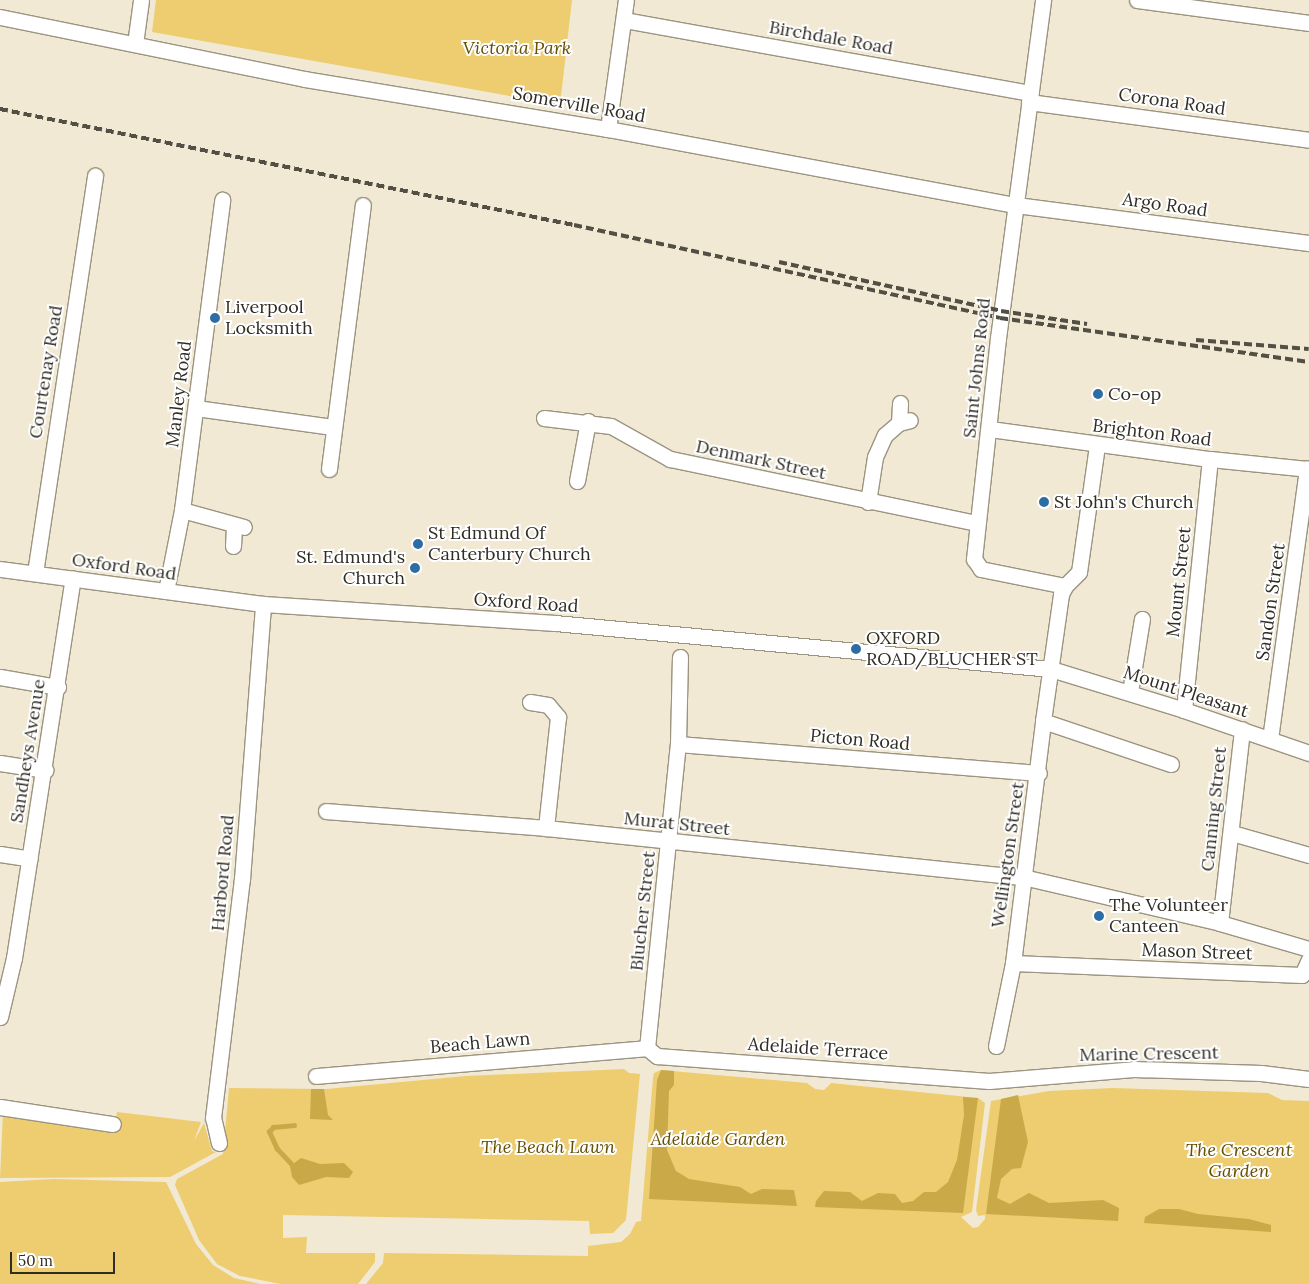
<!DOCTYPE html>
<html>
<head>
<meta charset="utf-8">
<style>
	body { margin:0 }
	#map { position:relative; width:1309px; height:1284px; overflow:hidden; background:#f1e9d4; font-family:Lora,serif }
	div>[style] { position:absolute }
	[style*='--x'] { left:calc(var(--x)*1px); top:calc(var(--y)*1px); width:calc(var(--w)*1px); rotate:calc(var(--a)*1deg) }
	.green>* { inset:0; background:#edcd70 }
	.forest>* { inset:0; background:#c9a948 }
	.water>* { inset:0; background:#c9a947 }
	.stream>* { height:4.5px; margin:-2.25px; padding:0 2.25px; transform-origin:2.25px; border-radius:2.25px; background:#c9a947 }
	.roads { filter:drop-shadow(1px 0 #9b9480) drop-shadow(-1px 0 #9b9480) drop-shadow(0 1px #9b9480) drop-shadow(0 -1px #9b9480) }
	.minor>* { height:15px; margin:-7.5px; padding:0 7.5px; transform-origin:7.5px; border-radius:7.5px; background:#fff }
	.rail>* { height:4px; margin-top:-2px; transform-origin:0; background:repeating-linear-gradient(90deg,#534f45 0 8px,transparent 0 12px) }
	.dots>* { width:14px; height:14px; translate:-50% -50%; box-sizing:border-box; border:2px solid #fff; border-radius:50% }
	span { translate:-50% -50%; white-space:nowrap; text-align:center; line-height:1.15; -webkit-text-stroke:4px #fff; paint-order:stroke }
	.street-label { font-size:18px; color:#302d25 }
	.park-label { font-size:18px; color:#654f00; font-style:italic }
	.poi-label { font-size:18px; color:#302d25 }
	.left { translate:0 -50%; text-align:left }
	.right { translate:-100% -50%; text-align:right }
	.scale { position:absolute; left:10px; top:1252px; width:105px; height:22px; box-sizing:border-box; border:2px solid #302d25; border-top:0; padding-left:6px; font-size:15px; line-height:18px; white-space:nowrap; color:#302d25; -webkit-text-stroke:4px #fff; paint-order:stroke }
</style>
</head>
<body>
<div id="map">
	<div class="green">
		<i style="clip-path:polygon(156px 0,572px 0,560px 105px,152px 32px)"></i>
		<i style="clip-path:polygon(624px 1069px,629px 1073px,640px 1074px,626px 1220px,613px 1233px,590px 1234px,589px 1221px,283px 1215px,283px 1238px,307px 1237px,306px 1253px,375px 1253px,375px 1262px,358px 1284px,281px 1284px,240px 1276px,217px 1264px,199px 1240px,175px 1185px,177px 1179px,223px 1154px,229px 1088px,326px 1089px,466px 1076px)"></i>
		<i style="clip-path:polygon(661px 1070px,807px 1083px,815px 1089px,824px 1090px,831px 1083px,978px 1098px,985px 1103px,972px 1212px,961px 1217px,973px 1228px,978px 1227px,985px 1219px,985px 1215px,978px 1216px,976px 1210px,991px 1101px,1049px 1091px,1113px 1088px,1268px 1093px,1282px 1100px,1309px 1101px,1309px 1284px,366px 1284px,383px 1263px,384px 1253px,588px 1256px,588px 1246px,621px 1242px,630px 1234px,636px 1222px,641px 1221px,653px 1078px,654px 1073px)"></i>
		<i style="clip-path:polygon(117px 1112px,201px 1122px,194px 1141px,204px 1123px,212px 1151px,216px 1152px,170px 1177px,0 1178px,3px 1113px,115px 1128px)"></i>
		<i style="clip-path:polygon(54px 1179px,166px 1182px,196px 1244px,213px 1265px,234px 1278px,260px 1284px,0 1284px,0 1182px)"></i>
	</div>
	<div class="forest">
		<i style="clip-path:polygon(661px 1070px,674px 1071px,674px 1085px,669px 1091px,667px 1150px,676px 1171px,689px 1179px,740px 1187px,751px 1194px,762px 1189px,794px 1190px,797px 1206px,649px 1199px,657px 1080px)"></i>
		<i style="clip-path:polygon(311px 1089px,324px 1089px,328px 1115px,333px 1120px,310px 1119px)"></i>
		<i style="clip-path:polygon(1018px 1095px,1028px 1142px,1021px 1168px,1012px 1169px,1001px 1179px,997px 1198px,1010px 1204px,1029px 1193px,1049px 1203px,1103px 1200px,1119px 1208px,1118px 1221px,986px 1214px,1001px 1099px)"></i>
		<i style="clip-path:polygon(963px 1097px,978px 1098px,963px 1213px,815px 1207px,816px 1201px,824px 1191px,850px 1192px,862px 1201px,878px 1193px,895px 1194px,902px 1203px,913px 1201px,924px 1192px,936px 1192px,948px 1182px,957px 1160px,964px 1115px)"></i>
		<i style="clip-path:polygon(1159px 1209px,1179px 1209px,1198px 1214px,1249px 1219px,1271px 1225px,1271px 1232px,1144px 1223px,1145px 1217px)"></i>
	</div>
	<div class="water">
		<i style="clip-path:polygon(301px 1158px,320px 1164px,344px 1163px,353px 1172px,349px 1178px,326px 1177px,299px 1185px,292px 1177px,290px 1166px)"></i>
	</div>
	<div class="stream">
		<i style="--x:291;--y:1164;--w:21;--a:-133"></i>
		<i style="--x:277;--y:1149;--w:19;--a:-115"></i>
		<i style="--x:269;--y:1132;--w:6;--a:-51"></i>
		<i style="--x:273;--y:1127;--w:21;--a:-5"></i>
	</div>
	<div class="roads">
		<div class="minor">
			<i style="--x:1137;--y:0;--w:174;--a:7.6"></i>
			<i style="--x:0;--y:17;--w:311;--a:11.5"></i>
			<i style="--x:305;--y:79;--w:307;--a:9.4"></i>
			<i style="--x:608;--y:129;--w:415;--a:10.6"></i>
			<i style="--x:1016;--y:205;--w:295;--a:7.4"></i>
			<i style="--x:624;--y:20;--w:413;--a:10.2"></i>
			<i style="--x:135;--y:44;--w:44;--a:-82.2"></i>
			<i style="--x:1029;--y:102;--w:283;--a:7.7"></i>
			<i style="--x:608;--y:129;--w:130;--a:-82.1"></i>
			<i style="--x:196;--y:408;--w:138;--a:7.9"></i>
			<i style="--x:544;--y:418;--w:67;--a:6.8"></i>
			<i style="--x:611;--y:426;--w:68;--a:29.2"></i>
			<i style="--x:670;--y:459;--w:314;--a:11.8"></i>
			<i style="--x:899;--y:423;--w:20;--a:-87"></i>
			<i style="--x:990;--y:429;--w:222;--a:7.8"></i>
			<i style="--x:1210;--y:459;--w:100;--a:5.8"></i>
			<i style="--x:329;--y:469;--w:266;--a:-82.7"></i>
			<i style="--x:577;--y:481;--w:61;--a:-79.6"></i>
			<i style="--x:868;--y:502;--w:46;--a:-81.2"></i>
			<i style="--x:875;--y:457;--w:24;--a:-66"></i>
			<i style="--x:885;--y:435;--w:18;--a:-41"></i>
			<i style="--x:899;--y:423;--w:11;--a:-15"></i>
			<i style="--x:182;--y:510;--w:64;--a:15.3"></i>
			<i style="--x:233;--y:546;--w:20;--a:-87"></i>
			<i style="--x:0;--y:569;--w:265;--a:7.6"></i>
			<i style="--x:263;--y:604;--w:293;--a:3.7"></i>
			<i style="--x:555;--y:623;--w:498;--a:5.3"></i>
			<i style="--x:1051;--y:669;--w:139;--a:17.1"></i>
			<i style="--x:1184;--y:710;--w:132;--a:19"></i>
			<i style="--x:35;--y:573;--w:402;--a:-81.4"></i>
			<i style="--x:1065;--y:586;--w:20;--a:-45"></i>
			<i style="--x:1079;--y:572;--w:128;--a:-81.9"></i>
			<i style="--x:166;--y:591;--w:83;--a:-78.8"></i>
			<i style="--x:182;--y:510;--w:313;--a:-82.6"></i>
			<i style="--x:0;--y:677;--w:59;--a:9.8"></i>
			<i style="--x:1130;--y:692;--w:74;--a:-80.7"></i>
			<i style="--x:530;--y:702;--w:18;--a:9"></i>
			<i style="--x:548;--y:705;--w:16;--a:50"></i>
			<i style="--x:558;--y:717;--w:112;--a:96.2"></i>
			<i style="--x:1184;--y:710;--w:252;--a:-84.1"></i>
			<i style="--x:1043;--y:721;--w:135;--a:18.6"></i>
			<i style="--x:1270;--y:739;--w:273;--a:-82.2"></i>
			<i style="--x:678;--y:744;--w:362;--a:4.6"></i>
			<i style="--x:0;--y:763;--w:46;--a:8.8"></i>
			<i style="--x:326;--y:811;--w:221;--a:4.4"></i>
			<i style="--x:546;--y:828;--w:480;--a:5.9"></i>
			<i style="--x:1023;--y:877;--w:202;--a:13.1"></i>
			<i style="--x:1220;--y:923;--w:93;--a:16.3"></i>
			<i style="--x:1232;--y:833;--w:80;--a:15.9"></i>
			<i style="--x:0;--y:854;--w:30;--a:9"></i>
			<i style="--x:1220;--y:923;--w:195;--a:-83.5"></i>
			<i style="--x:1013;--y:963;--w:289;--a:2.4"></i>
			<i style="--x:1302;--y:975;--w:17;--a:-66"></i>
			<i style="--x:0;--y:1017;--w:61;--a:-76.7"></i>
			<i style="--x:14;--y:958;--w:384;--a:-81.2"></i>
			<i style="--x:996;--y:1046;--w:85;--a:-78.4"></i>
			<i style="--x:1013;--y:963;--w:244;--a:-82.9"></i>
			<i style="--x:1043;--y:721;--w:128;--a:-81.9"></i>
			<i style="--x:1061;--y:594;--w:9;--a:-63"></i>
			<i style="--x:1065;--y:586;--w:86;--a:-168.6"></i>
			<i style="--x:981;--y:569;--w:12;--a:-125"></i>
			<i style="--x:974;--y:559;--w:222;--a:-83.8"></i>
			<i style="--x:998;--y:338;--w:341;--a:-82.4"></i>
			<i style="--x:647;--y:1048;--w:13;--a:39"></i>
			<i style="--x:657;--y:1056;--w:333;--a:4.3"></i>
			<i style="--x:989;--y:1081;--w:145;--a:-4.7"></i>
			<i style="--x:1134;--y:1069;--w:127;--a:1.8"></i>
			<i style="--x:1261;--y:1073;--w:48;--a:7.1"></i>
			<i style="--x:647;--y:1048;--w:306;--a:-84.2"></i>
			<i style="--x:678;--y:744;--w:87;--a:-88.7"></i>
			<i style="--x:316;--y:1076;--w:332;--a:-4.8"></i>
			<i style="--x:0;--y:1107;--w:114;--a:8.6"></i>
			<i style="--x:219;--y:1143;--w:26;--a:-103"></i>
			<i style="--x:213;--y:1118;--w:241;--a:-83.1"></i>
			<i style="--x:242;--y:879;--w:276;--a:-85.6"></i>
		</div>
	</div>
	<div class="rail">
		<i style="--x:0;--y:109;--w:586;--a:11.43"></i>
		<i style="--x:574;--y:225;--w:436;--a:12.3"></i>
		<i style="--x:1000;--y:318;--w:312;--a:8.1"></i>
		<i style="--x:779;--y:262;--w:227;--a:12.4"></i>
		<i style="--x:1001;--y:311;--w:87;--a:8.6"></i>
		<i style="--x:1196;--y:340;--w:113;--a:4.6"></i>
	</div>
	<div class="dots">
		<i style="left:215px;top:318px;background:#2e6da3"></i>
		<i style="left:1098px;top:394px;background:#2e6da3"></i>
		<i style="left:1044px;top:502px;background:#2e6da3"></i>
		<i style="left:418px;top:544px;background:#2e6da3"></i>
		<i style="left:415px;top:568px;background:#2e6da3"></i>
		<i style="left:856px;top:649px;background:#2e6da3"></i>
		<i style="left:1099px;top:916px;background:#2e6da3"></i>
	</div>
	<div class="street-label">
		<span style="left:831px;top:38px;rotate:10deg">Birchdale Road</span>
		<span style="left:1172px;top:102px;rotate:8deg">Corona Road</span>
		<span style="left:579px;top:105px;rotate:10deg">Somerville Road</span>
		<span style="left:1165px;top:205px;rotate:8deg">Argo Road</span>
		<span style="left:977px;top:368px;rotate:-84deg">Saint Johns Road</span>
		<span style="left:46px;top:372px;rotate:-81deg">Courtenay Road</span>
		<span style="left:179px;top:394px;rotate:-83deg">Manley Road</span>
		<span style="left:1152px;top:433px;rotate:7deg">Brighton Road</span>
		<span style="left:761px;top:460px;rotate:12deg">Denmark Street</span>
		<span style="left:124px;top:567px;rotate:8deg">Oxford Road</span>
		<span style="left:1179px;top:582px;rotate:-84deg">Mount Street</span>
		<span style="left:1271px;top:602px;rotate:-82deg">Sandon Street</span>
		<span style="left:526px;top:603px;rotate:4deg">Oxford Road</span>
		<span style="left:1186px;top:692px;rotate:18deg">Mount Pleasant</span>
		<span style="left:860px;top:740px;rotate:5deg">Picton Road</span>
		<span style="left:28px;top:751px;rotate:-81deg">Sandheys Avenue</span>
		<span style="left:1214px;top:809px;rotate:-84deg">Canning Street</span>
		<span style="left:677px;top:824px;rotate:6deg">Murat Street</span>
		<span style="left:1008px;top:855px;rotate:-82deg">Wellington Street</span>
		<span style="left:223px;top:873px;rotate:-85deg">Harbord Road</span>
		<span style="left:643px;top:911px;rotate:-84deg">Blucher Street</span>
		<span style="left:1197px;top:952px;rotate:2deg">Mason Street</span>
		<span style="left:480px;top:1043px;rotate:-5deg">Beach Lawn</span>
		<span style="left:818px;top:1049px;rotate:4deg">Adelaide Terrace</span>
		<span style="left:1149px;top:1054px;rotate:-1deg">Marine Crescent</span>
	</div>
	<div class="park-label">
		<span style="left:517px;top:48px">Victoria Park</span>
		<span style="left:718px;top:1139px">Adelaide Garden</span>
		<span style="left:548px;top:1147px">The Beach Lawn</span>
		<span style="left:1239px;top:1161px">The Crescent<br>Garden</span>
	</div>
	<div class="poi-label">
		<span class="left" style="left:225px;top:318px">Liverpool<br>Locksmith</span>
		<span class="left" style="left:1108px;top:394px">Co-op</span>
		<span class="left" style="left:1054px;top:502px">St John's Church</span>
		<span class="left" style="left:428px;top:544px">St Edmund Of<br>Canterbury Church</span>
		<span class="right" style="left:405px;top:568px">St. Edmund's<br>Church</span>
		<span class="left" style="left:866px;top:649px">OXFORD<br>ROAD/BLUCHER ST</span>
		<span class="left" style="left:1109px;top:916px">The Volunteer<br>Canteen</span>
	</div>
	<div class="scale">50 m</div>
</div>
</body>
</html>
